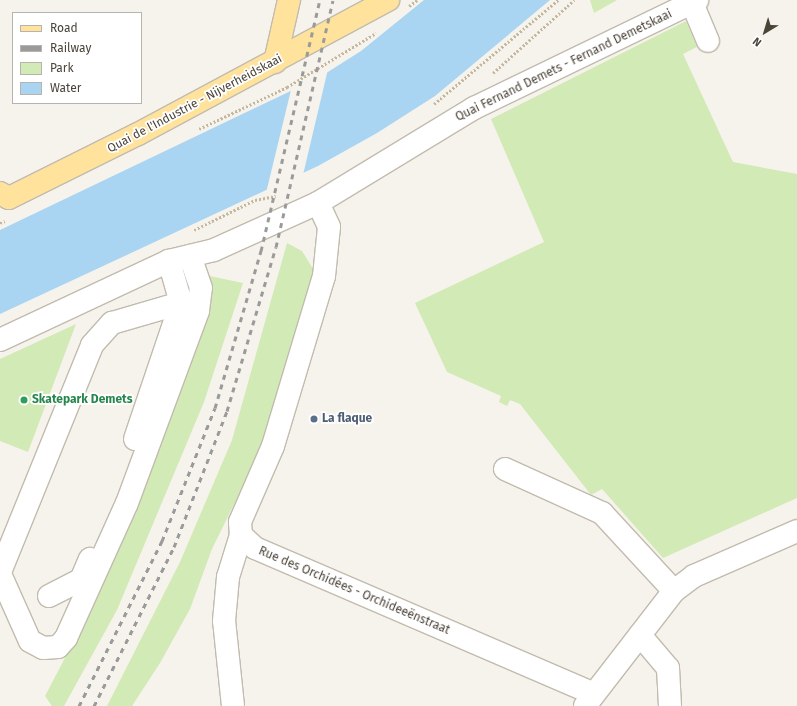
<!DOCTYPE html>
<html>
<head>
<meta charset="utf-8">
<style>
	body { margin:0 }
	#map { position:relative; width:797px; height:706px; overflow:hidden; background:#f6f3ec; font-family:"Fira Sans",sans-serif }
	div>[style] { position:absolute }
	[style*='--x'] { left:calc(var(--x)*1px); top:calc(var(--y)*1px); width:calc(var(--w)*1px); rotate:calc(var(--a)*1deg) }
	.green>* { inset:0; background:#d2eab5 }
	.water>* { inset:0; background:#a9d4f2 }
	.pier>* { inset:0; background:#f6f3ec }
	.path>* { height:2.5px; margin-top:-1.25px; transform-origin:0; background:repeating-linear-gradient(90deg,#c4b79f 0 2px,transparent 0 4px) }
	.roads { filter:drop-shadow(1px 0 #c2bbae) drop-shadow(-1px 0 #c2bbae) drop-shadow(0 1px #c2bbae) drop-shadow(0 -1px #c2bbae) }
	.minor>* { height:22px; margin:-11px; padding:0 11px; transform-origin:11px; border-radius:11px; background:#fff }
	.major>* { height:22px; margin:-11px; padding:0 11px; transform-origin:11px; border-radius:11px; background:#ffe39c }
	.rail>* { height:3px; margin-top:-1.5px; transform-origin:0; background:repeating-linear-gradient(90deg,#9a9a9a 0 5px,transparent 0 10px) }
	.dots>* { width:11px; height:11px; translate:-50% -50%; box-sizing:border-box; border:2px solid #fff; border-radius:50% }
	span { translate:-50% -50%; white-space:nowrap; text-align:center; line-height:1.15; -webkit-text-stroke:3.5px #fff; paint-order:stroke }
	.street-label { font-size:12px; color:#4b4439 }
	.leisure-label { font-size:12px; color:#27864d; font-weight:700 }
	.left { translate:0 -50%; text-align:left }
	.service-label { font-size:12px; color:#4e5e75; font-weight:700 }
	.legend { position:absolute; left:12px; top:12px; width:130px; height:92px; box-sizing:border-box; background:#fff; border:1px solid #b7b4b0; margin:0; padding:5px 7px; list-style:none; font-size:12px; color:#4b4439 }
	.legend li { display:flex; align-items:center; gap:8px; height:20px }
	.legend b { width:20px; border:1px solid #b7b4b0 }
	.north { position:absolute; left:745px; top:12px; width:40px; height:40px; -webkit-text-stroke:3px #fff; paint-order:stroke; rotate:218deg; font-size:11px; font-weight:700; line-height:16px; text-align:center; color:#4b4439 }
	.north::after { content:''; display:block; margin:auto; width:14px; height:18px; background:#4b4439; clip-path:polygon(50% 0,100% 100%,50% 72%,0 100%) }
</style>
</head>
<body>
<div id="map">
	<div class="green">
		<i style="clip-path:polygon(590px 0,617px 0,594px 13px)"></i>
		<i style="clip-path:polygon(686px 21px,697px 47px,683px 54px,733px 162px,797px 174px,797px 498px,663px 558px,602px 489px,591px 495px,520px 404px,510px 400px,507px 406px,499px 402px,501px 396px,447px 372px,415px 303px,544px 242px,491px 119px)"></i>
		<i style="clip-path:polygon(287px 243px,302px 251px,315px 272px,271px 429px,212px 549px,190px 609px,160px 663px,132px 706px,107px 706px,180px 562px,232px 440px)"></i>
		<i style="clip-path:polygon(205px 275px,243px 283px,204px 402px,117px 610px,64px 706px,52px 706px,45px 696px,99px 593px,137px 490px)"></i>
		<i style="clip-path:polygon(76px 324px,28px 452px,0 441px,0 359px)"></i>
	</div>
	<div class="water">
		<i style="clip-path:polygon(424px 0,550px 0,435px 96px,377px 133px,318px 166px,0 314px,0 230px,320px 77px,361px 51px)"></i>
	</div>
	<div class="pier">
		<i style="clip-path:polygon(328px 69px,303px 175px,266px 193px,291px 90px)"></i>
	</div>
	<div class="path">
		<i style="--x:409;--y:6;--w:10;--a:-37"></i>
		<i style="--x:493;--y:73;--w:109;--a:-42"></i>
		<i style="--x:434;--y:104;--w:162;--a:-40"></i>
		<i style="--x:199;--y:129;--w:98;--a:-25.5"></i>
		<i style="--x:287;--y:87;--w:104;--a:-31.2"></i>
		<i style="--x:0;--y:223;--w:5;--a:-22"></i>
		<i style="--x:194;--y:230;--w:68;--a:-26.2"></i>
		<i style="--x:255;--y:200;--w:21;--a:-11"></i>
	</div>
	<div class="roads">
		<div class="minor">
			<i style="--x:692;--y:3;--w:41;--a:67.2"></i>
			<i style="--x:318;--y:203;--w:26;--a:65"></i>
			<i style="--x:329;--y:227;--w:49;--a:95.8"></i>
			<i style="--x:324;--y:276;--w:177;--a:106.7"></i>
			<i style="--x:273;--y:446;--w:83;--a:113.5"></i>
			<i style="--x:240;--y:522;--w:13;--a:86"></i>
			<i style="--x:241;--y:535;--w:19;--a:43"></i>
			<i style="--x:255;--y:548;--w:369;--a:23.3"></i>
			<i style="--x:0;--y:340;--w:187;--a:-25.1"></i>
			<i style="--x:169;--y:261;--w:46;--a:-13.7"></i>
			<i style="--x:214;--y:250;--w:114;--a:-24.3"></i>
			<i style="--x:318;--y:203;--w:183;--a:-31.3"></i>
			<i style="--x:474;--y:108;--w:248;--a:-25.8"></i>
			<i style="--x:135;--y:439;--w:144;--a:-71.3"></i>
			<i style="--x:181;--y:303;--w:44;--a:-105.9"></i>
			<i style="--x:505;--y:469;--w:107;--a:24.4"></i>
			<i style="--x:602;--y:513;--w:106;--a:47.3"></i>
			<i style="--x:0;--y:572;--w:245;--a:-67.9"></i>
			<i style="--x:92;--y:345;--w:30;--a:-48"></i>
			<i style="--x:112;--y:323;--w:72;--a:-16.2"></i>
			<i style="--x:0;--y:574;--w:73;--a:65.9"></i>
			<i style="--x:30;--y:641;--w:15;--a:28"></i>
			<i style="--x:43;--y:648;--w:15;--a:-4"></i>
			<i style="--x:58;--y:647;--w:12;--a:-48"></i>
			<i style="--x:66;--y:638;--w:148;--a:-65.7"></i>
			<i style="--x:127;--y:503;--w:205;--a:-69.7"></i>
			<i style="--x:198;--y:311;--w:23;--a:-83"></i>
			<i style="--x:201;--y:288;--w:34;--a:-109"></i>
			<i style="--x:49;--y:596;--w:36;--a:-27"></i>
			<i style="--x:81;--y:580;--w:23;--a:-67"></i>
			<i style="--x:640;--y:635;--w:43;--a:49.7"></i>
			<i style="--x:668;--y:668;--w:38;--a:87"></i>
			<i style="--x:233;--y:706;--w:85;--a:-96"></i>
			<i style="--x:224;--y:621;--w:44;--a:-84.8"></i>
			<i style="--x:228;--y:577;--w:44;--a:-72.8"></i>
			<i style="--x:585;--y:706;--w:145;--a:-52.3"></i>
			<i style="--x:674;--y:591;--w:25;--a:-37"></i>
			<i style="--x:694;--y:576;--w:112;--a:-23.6"></i>
		</div>
		<div class="major">
			<i style="--x:275;--y:62;--w:64;--a:-77.3"></i>
			<i style="--x:0;--y:193;--w:10;--a:29"></i>
			<i style="--x:9;--y:198;--w:144;--a:-26.4"></i>
			<i style="--x:138;--y:134;--w:284;--a:-28.2"></i>
		</div>
	</div>
	<div class="rail">
		<i style="--x:79;--y:706;--w:185;--a:-63.3"></i>
		<i style="--x:162;--y:541;--w:143;--a:-68.3"></i>
		<i style="--x:215;--y:408;--w:164;--a:-73.7"></i>
		<i style="--x:261;--y:251;--w:258;--a:-76.8"></i>
		<i style="--x:94;--y:706;--w:178;--a:-63.3"></i>
		<i style="--x:174;--y:547;--w:146;--a:-68.7"></i>
		<i style="--x:227;--y:411;--w:171;--a:-73.4"></i>
		<i style="--x:276;--y:247;--w:253;--a:-77"></i>
	</div>
	<div class="dots">
		<i style="left:24px;top:400px;background:#2e9e5b"></i>
		<i style="left:314px;top:419px;background:#5c6f8a"></i>
	</div>
	<div class="street-label">
		<span style="left:564px;top:66px;rotate:-26deg">Quai Fernand Demets - Fernand Demetskaai</span>
		<span style="left:195px;top:104px;rotate:-28deg">Quai de l'Industrie - Nijverheidskaai</span>
		<span style="left:354px;top:591px;rotate:23deg">Rue des Orchidées - Orchideeënstraat</span>
	</div>
	<div class="leisure-label">
		<span class="left" style="left:32px;top:400px">Skatepark Demets</span>
	</div>
	<div class="service-label">
		<span class="left" style="left:322px;top:419px">La flaque</span>
	</div>
	<ul class="legend">
	<li><b style="height:5px;background:#ffe39c"></b>Road</li>
	<li><b style="height:5px;background:#9a9a9a"></b>Railway</li>
	<li><b style="height:11px;background:#d2eab5"></b>Park</li>
	<li><b style="height:11px;background:#a9d4f2"></b>Water</li>
	</ul>
	<div class="north">N</div>
</div>
</body>
</html>
